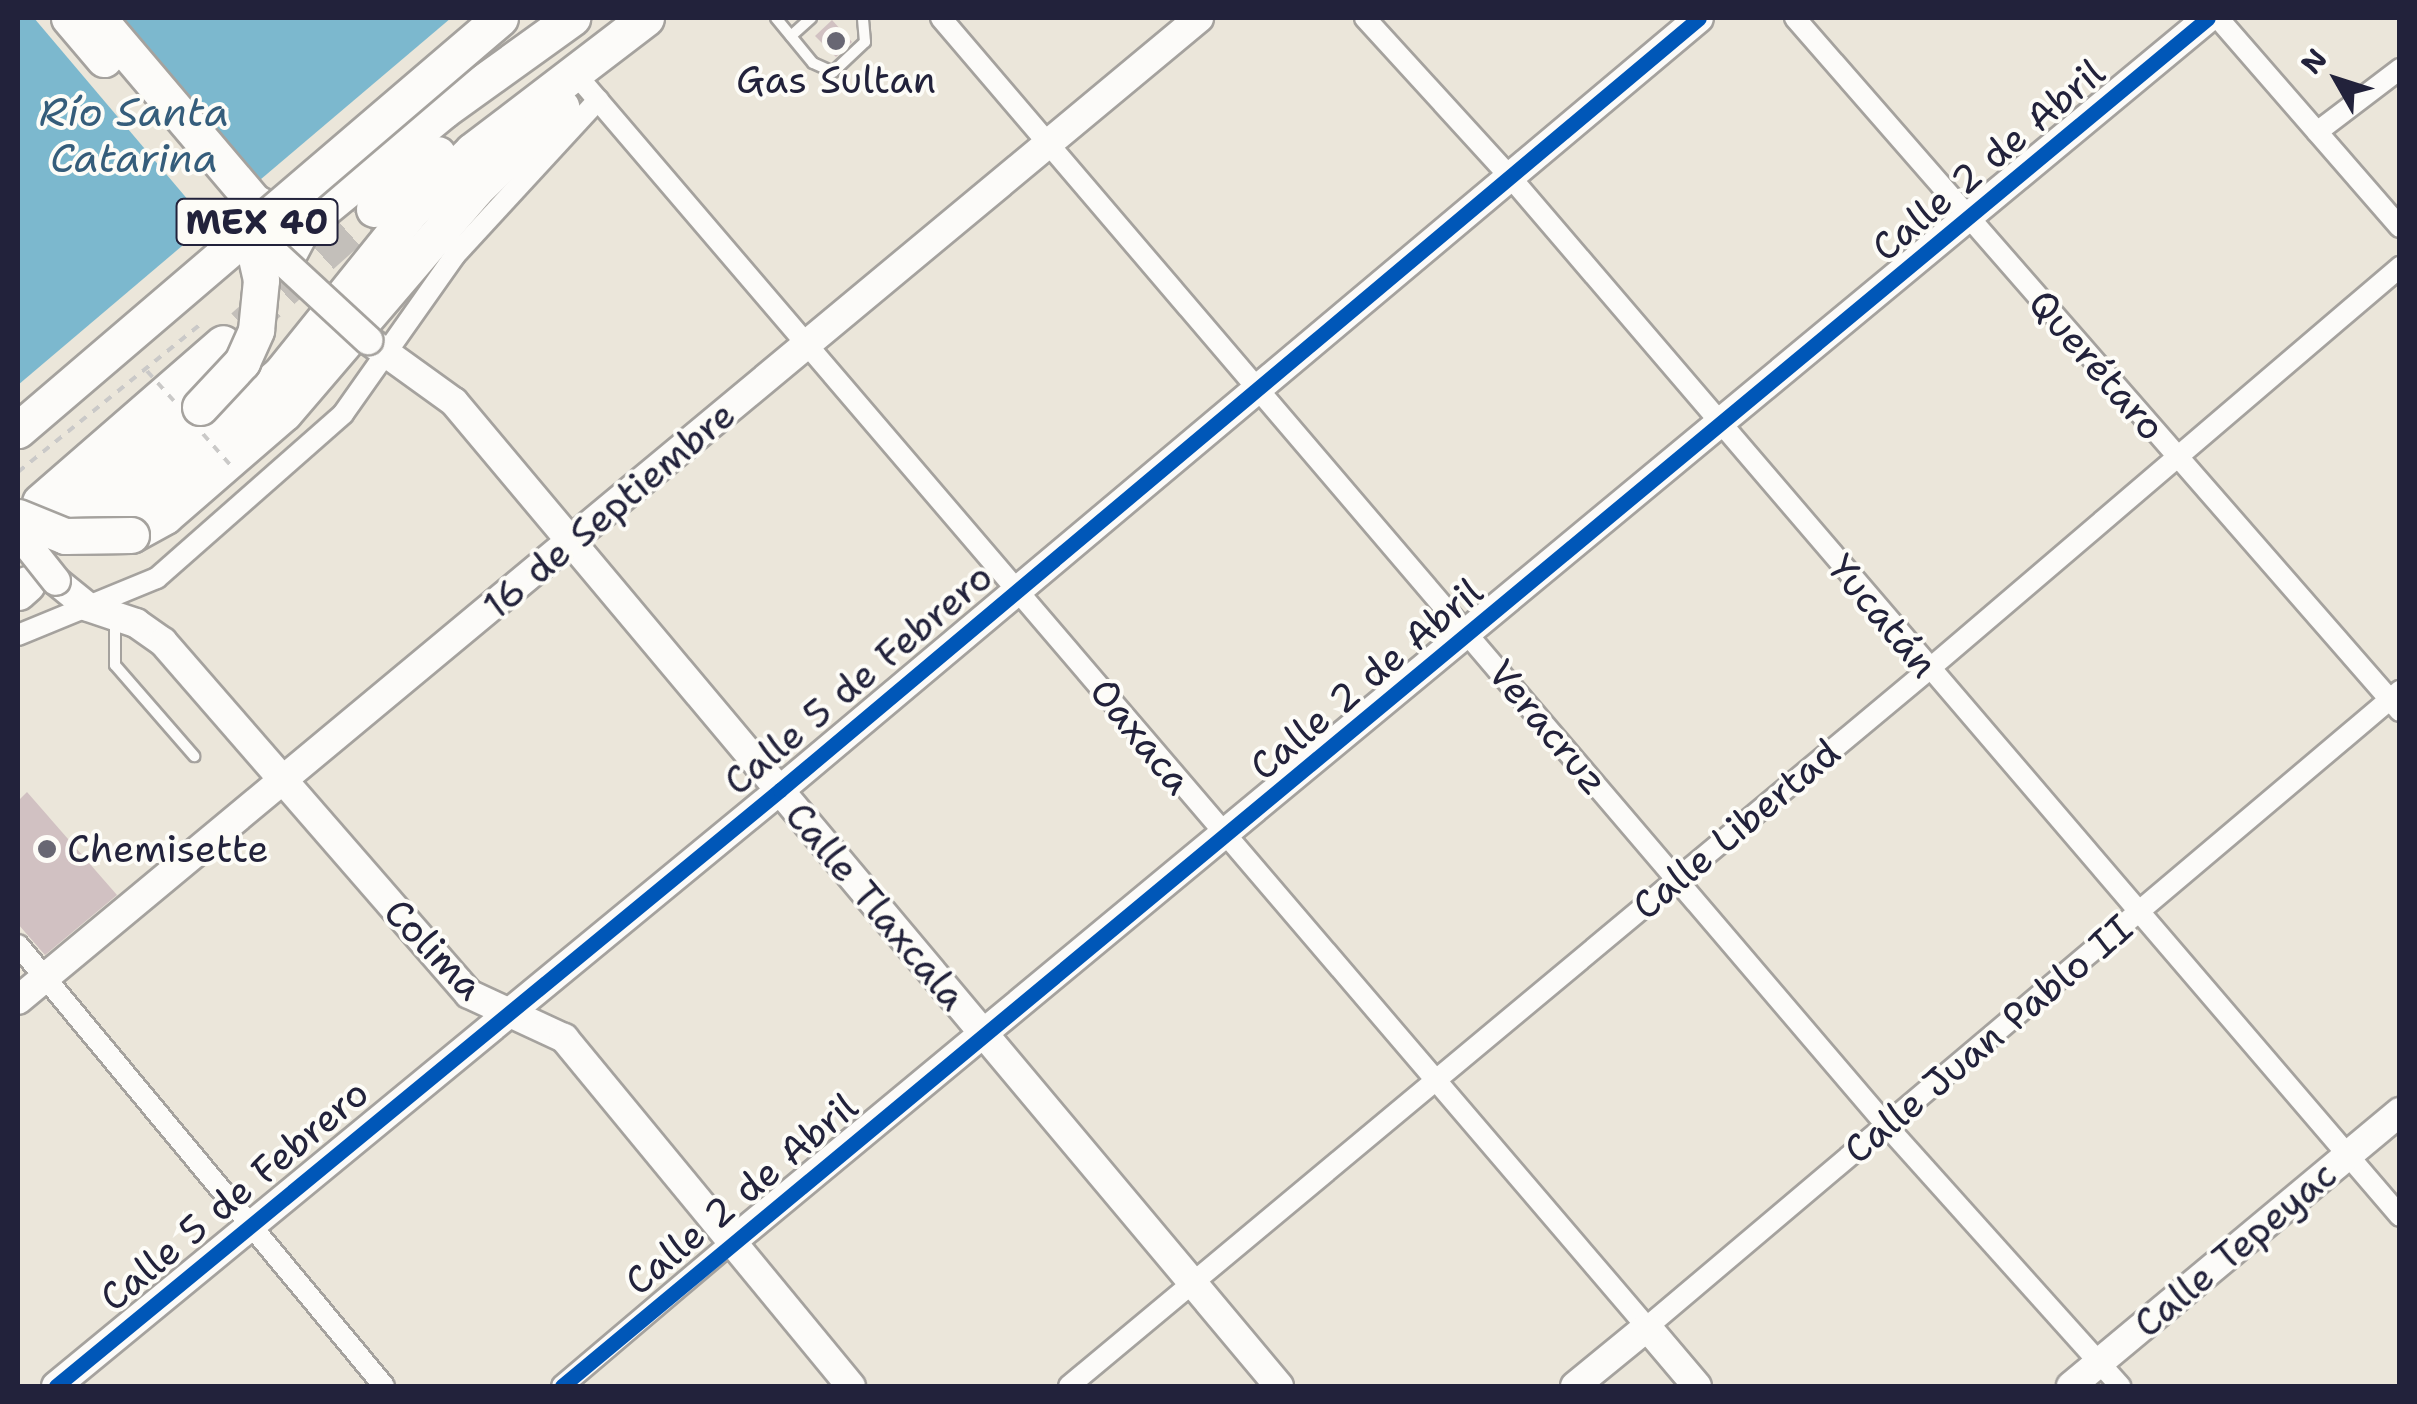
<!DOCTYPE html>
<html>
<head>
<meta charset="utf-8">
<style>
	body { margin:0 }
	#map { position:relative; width:2417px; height:1404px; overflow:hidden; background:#ebe6da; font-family:"Shantell Sans",sans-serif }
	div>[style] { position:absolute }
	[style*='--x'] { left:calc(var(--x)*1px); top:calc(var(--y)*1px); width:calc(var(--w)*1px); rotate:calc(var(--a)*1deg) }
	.water>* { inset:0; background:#7cb8ce }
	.pier>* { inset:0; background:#ebe6da }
	.building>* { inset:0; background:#d1c1c2 }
	.highway-tunnel>* { height:35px; margin-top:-17.5px; transform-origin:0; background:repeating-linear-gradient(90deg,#c3bfba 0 35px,transparent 0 53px) }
	.path>* { height:4px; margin-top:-2px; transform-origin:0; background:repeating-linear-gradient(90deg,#cac9c8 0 8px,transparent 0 16px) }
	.roads { filter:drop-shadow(2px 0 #a5a29e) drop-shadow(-2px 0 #a5a29e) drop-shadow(0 2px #a5a29e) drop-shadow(0 -2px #a5a29e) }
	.lane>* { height:10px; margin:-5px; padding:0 5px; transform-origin:5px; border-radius:5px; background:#fcfbf9 }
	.street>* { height:20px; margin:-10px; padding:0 10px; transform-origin:10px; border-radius:10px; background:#fcfbf9 }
	.secondary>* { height:28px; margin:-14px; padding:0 14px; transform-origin:14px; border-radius:14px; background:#fcfbf9 }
	.highway>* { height:35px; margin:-17.5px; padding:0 17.5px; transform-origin:17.5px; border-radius:17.5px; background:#fcfbf9 }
	.path-bridge>* { height:4px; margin-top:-2px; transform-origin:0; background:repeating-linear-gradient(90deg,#cac9c8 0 8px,transparent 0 16px) }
	.bridges { filter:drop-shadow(2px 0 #a5a29e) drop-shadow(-2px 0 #a5a29e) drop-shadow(0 2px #a5a29e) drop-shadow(0 -2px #a5a29e) }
	.secondary-bridge>* { height:28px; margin:-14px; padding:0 14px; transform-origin:14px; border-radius:14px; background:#fcfbf9 }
	.highway-bridge>* { height:35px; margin:-17.5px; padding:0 17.5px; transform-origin:17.5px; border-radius:17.5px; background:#fcfbf9 }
	.cycleway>* { height:15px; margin:-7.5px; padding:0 7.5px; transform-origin:7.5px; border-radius:7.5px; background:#0057b8 }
	.dots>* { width:28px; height:28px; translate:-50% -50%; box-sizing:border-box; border:5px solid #fdfcf7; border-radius:50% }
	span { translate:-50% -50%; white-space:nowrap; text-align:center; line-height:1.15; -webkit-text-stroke:8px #fdfcf7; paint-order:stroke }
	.shield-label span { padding:2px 8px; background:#fdfcf7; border:2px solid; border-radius:8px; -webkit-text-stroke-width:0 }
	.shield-label { font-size:35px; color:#22223b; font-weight:700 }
	.poi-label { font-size:38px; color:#22223b }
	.left { translate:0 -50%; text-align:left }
	.street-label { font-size:38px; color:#22223b }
	.water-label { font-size:40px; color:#355d7b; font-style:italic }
	.frame { position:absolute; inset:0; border:20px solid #22223b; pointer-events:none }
	.north { position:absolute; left:2287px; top:30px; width:100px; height:100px; -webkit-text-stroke:8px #fdfcf7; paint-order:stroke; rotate:309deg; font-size:28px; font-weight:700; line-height:40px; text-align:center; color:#22223b }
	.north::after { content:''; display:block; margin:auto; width:35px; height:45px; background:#22223b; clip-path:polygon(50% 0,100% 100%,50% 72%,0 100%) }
</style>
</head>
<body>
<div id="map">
	<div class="water">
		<i style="clip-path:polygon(18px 18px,451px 18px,18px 385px)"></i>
	</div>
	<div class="pier">
		<i style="clip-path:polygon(34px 18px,113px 18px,257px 189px,211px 227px)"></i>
	</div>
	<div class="building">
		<i style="clip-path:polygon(832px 20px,852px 42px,836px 57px,815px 36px)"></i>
		<i style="clip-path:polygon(27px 792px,117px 895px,45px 955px,18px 924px,18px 801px)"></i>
	</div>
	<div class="highway-tunnel">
		<i style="--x:243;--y:326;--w:176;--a:-41.8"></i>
	</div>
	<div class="path">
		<i style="--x:18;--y:472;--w:235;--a:-39"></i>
	</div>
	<div class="roads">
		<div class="lane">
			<i style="--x:776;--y:18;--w:58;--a:50.6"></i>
			<i style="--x:813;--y:63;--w:22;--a:24"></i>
			<i style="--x:833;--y:72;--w:44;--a:-43.2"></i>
			<i style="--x:865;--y:42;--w:24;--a:-95"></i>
			<i style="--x:791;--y:36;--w:27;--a:-42"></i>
			<i style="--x:115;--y:618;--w:47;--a:90"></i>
			<i style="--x:115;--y:665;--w:121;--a:49"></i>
		</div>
		<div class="street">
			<i style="--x:941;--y:18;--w:1455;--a:49.51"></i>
			<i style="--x:1886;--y:1125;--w:351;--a:48.1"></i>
			<i style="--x:1365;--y:18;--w:218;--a:47.6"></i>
			<i style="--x:1512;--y:179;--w:1365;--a:49.43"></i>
			<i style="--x:1795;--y:18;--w:920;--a:48.88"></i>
			<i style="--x:2218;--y:18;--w:277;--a:49"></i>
			<i style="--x:585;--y:85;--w:1634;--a:49.47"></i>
			<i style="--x:1647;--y:1327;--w:986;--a:-40.19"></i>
			<i style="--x:2317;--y:132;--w:104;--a:-37.2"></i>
			<i style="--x:18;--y:635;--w:150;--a:-22.3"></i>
			<i style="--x:157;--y:578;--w:248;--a:-41.4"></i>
			<i style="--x:343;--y:414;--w:194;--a:-54.8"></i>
			<i style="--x:455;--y:255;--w:211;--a:-47.3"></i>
			<i style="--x:18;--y:945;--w:573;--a:50.31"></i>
			<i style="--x:562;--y:1386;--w:226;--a:-40.3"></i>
			<i style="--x:1069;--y:1386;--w:1118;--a:-39.81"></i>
			<i style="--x:1928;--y:670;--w:621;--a:-40.49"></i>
		</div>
		<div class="secondary">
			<i style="--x:368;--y:340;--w:106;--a:35.8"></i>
			<i style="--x:454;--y:402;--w:1284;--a:50.02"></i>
			<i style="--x:56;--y:581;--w:41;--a:39.1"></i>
			<i style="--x:88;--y:607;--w:51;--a:18.4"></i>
			<i style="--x:136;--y:623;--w:33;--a:35"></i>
			<i style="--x:163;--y:642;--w:466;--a:49"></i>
			<i style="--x:469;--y:994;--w:105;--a:24.9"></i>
			<i style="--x:564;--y:1038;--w:451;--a:50.5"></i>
			<i style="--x:18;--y:1000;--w:1536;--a:-39.74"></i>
			<i style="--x:734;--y:1240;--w:1915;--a:-39.66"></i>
			<i style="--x:56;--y:1386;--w:938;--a:-39.46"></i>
			<i style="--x:780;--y:790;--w:1200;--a:-40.03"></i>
			<i style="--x:1575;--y:1386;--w:93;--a:-39.3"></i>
			<i style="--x:1647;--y:1327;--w:77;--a:49.7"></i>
			<i style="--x:2071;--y:1386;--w:428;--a:-39.8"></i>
		</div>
		<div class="highway">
			<i style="--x:69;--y:18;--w:54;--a:49.5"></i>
			<i style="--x:98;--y:18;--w:241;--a:49.7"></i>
			<i style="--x:254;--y:202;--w:49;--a:26.6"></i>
			<i style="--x:374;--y:209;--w:84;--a:-40.7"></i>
			<i style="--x:285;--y:260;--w:40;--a:-62"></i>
			<i style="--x:304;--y:225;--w:181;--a:-39.4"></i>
			<i style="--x:444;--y:110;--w:158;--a:-35.7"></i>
			<i style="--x:40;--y:502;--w:242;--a:-41"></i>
			<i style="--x:66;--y:516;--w:173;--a:-39.1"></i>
			<i style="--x:109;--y:520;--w:226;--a:-40.5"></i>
			<i style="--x:281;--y:373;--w:209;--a:-51.2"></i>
			<i style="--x:412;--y:210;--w:84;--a:-44.5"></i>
			<i style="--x:472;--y:151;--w:219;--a:-37.4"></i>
			<i style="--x:131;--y:535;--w:39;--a:-29"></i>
			<i style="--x:165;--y:516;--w:157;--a:-40.9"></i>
			<i style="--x:284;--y:413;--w:294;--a:-49.4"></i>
			<i style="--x:475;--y:190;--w:120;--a:-44"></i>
			<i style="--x:18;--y:592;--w:12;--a:-42"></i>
		</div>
	</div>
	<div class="path-bridge">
		<i style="--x:147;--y:371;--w:40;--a:48"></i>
		<i style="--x:203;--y:434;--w:45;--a:48.6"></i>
	</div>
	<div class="bridges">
		<div class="secondary-bridge">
			<i style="--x:250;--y:231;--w:161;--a:42.7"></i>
			<i style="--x:18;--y:533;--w:61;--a:51.6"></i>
		</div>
		<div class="highway-bridge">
			<i style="--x:200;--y:407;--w:62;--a:-47"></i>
			<i style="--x:242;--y:362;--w:35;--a:-66"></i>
			<i style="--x:256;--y:330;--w:50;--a:-84.3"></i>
			<i style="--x:261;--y:280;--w:50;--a:-102.7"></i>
			<i style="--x:18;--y:430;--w:634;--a:-40.52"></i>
			<i style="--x:18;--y:517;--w:51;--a:22"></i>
			<i style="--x:65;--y:536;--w:66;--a:-0.9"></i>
		</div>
	</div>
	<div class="cycleway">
		<i style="--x:56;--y:1386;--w:938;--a:-39.46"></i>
		<i style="--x:780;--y:790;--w:1200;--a:-40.03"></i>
		<i style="--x:562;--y:1386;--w:2140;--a:-39.73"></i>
	</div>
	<div class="dots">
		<i style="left:836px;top:41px;background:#686773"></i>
		<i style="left:47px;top:849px;background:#686773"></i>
	</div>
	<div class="shield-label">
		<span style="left:257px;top:222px">MEX 40</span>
	</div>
	<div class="poi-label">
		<span style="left:836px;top:80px">Gas Sultan</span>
		<span class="left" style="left:67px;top:849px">Chemisette</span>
	</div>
	<div class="street-label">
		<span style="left:1988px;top:160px;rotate:-40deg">Calle 2 de Abril</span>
		<span style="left:2097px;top:365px;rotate:49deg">Querétaro</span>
		<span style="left:609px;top:510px;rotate:-40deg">16 de Septiembre</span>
		<span style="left:1883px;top:616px;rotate:50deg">Yucatán</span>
		<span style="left:858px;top:679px;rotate:-40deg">Calle 5 de Febrero</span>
		<span style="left:1366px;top:679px;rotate:-40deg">Calle 2 de Abril</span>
		<span style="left:1548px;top:727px;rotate:50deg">Veracruz</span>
		<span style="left:1141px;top:736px;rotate:51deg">Oaxaca</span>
		<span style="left:1736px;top:829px;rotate:-40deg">Calle Libertad</span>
		<span style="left:876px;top:906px;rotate:50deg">Calle Tlaxcala</span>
		<span style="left:434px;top:949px;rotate:46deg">Colima</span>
		<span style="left:1988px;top:1039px;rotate:-40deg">Calle Juan Pablo II</span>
		<span style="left:741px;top:1194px;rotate:-40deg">Calle 2 de Abril</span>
		<span style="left:234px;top:1195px;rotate:-40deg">Calle 5 de Febrero</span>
		<span style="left:2235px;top:1249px;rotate:-40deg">Calle Tepeyac</span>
	</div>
	<div class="water-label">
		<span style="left:134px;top:135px">Río Santa<br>Catarina</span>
	</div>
	<div class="frame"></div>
	<div class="north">N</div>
</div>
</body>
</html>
